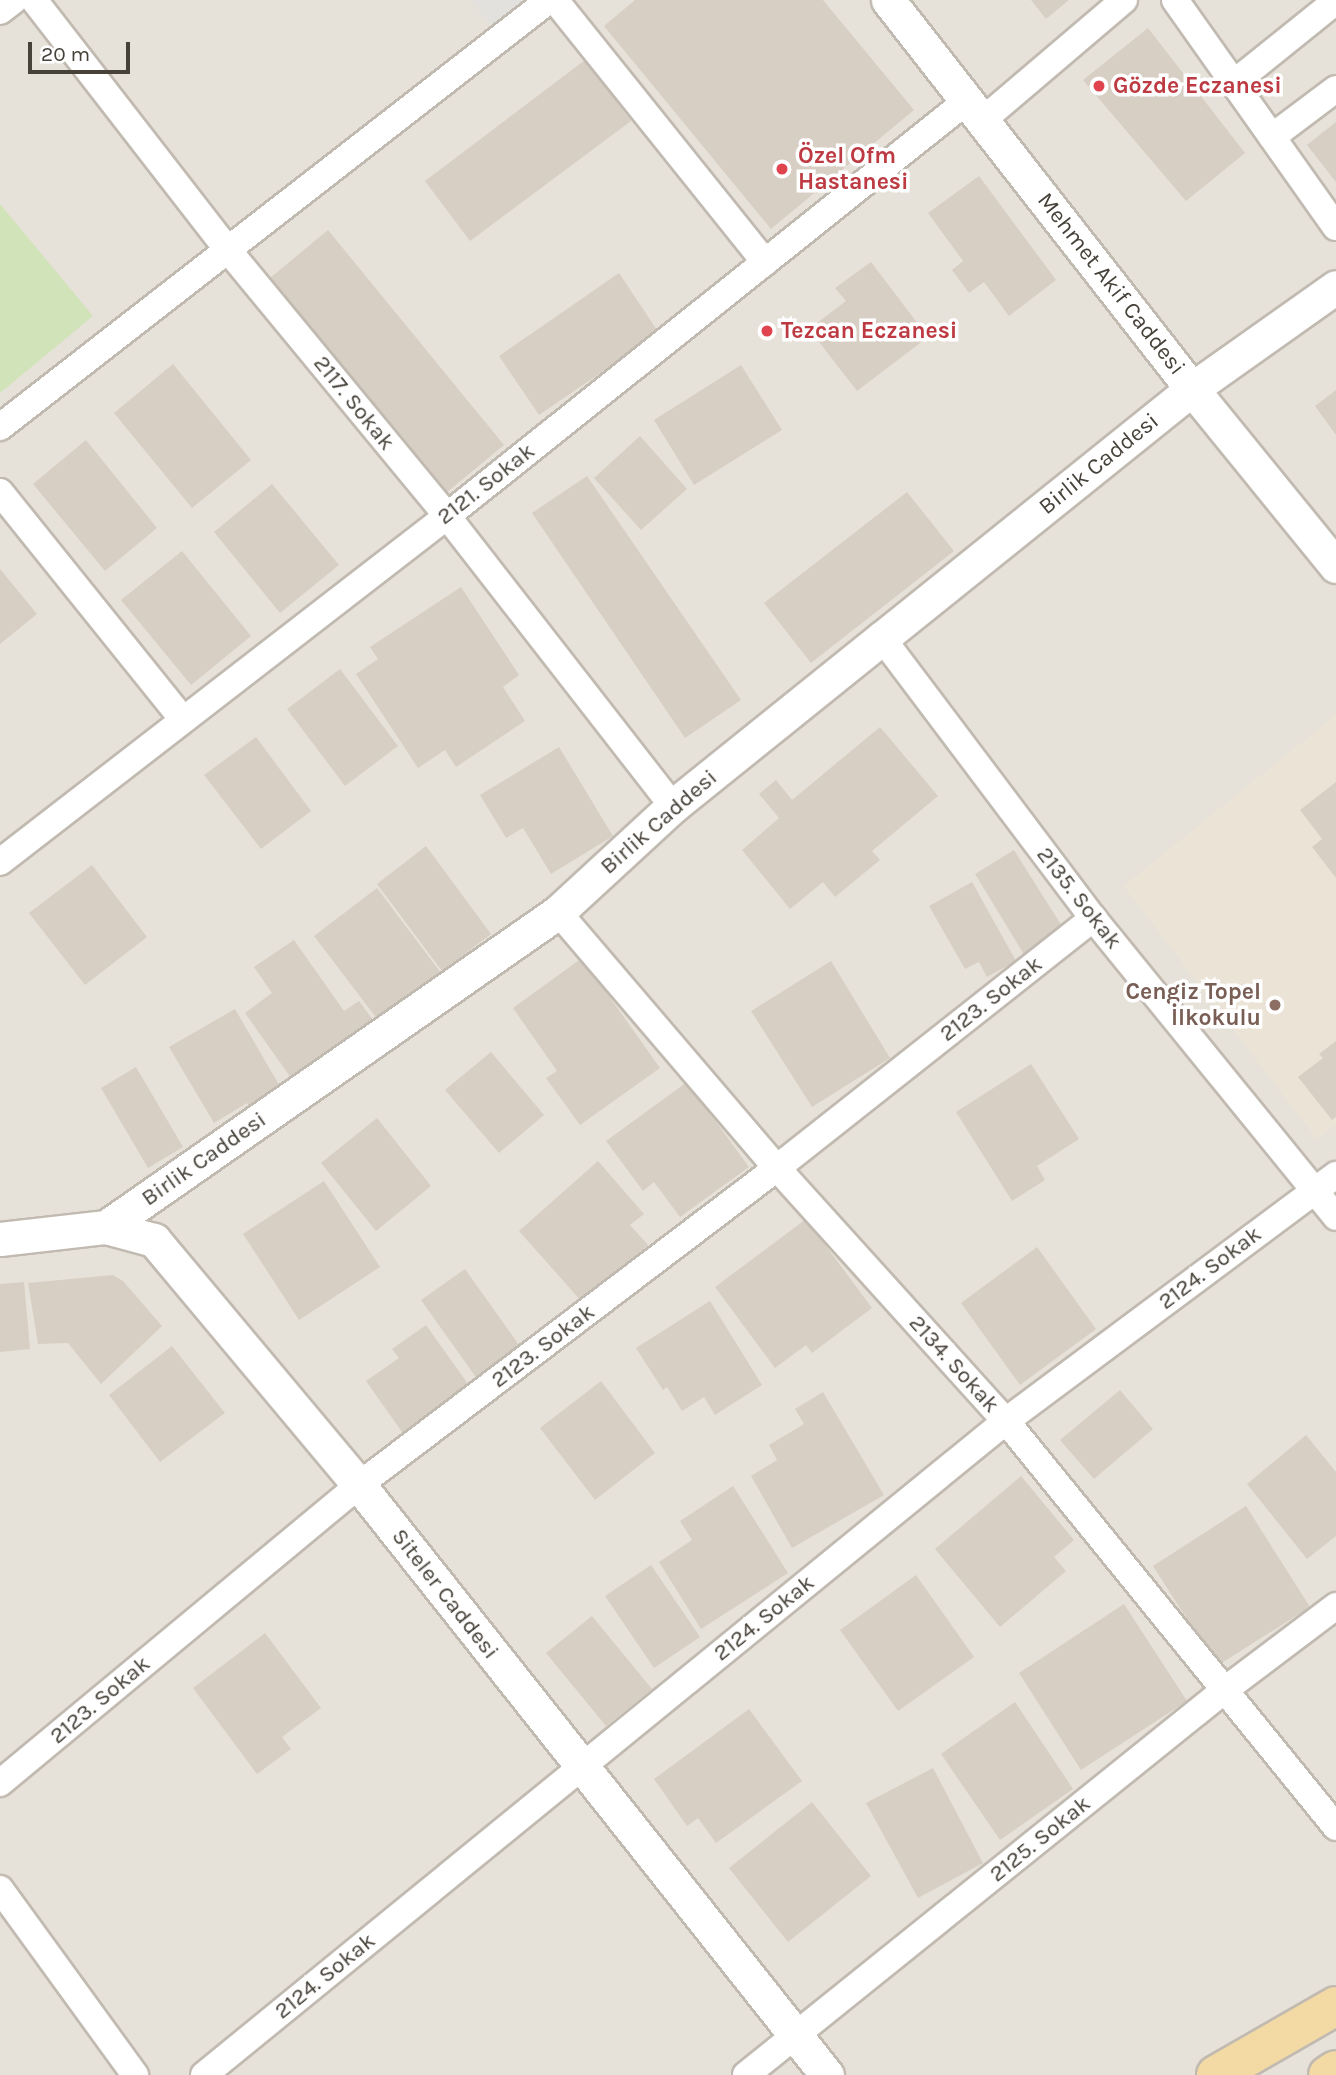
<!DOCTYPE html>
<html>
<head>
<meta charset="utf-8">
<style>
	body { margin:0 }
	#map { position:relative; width:1336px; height:2075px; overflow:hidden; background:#f3f0ea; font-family:Karla,sans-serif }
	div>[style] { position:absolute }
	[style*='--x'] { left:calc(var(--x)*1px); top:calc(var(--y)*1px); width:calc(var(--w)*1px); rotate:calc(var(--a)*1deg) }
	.residential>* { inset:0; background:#e7e2d9 }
	.education>* { inset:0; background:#ebe4d6 }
	.green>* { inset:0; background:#d1e3b8 }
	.parking>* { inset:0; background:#e2e1de }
	.building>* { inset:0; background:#d7cec4 }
	.roads { filter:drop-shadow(2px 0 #c1bab1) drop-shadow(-2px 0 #c1bab1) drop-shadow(0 2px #c1bab1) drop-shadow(0 -2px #c1bab1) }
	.minor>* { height:26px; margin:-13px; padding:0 13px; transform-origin:13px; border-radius:13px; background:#fff }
	.tertiary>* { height:33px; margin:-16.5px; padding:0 16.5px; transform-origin:16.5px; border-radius:16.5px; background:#fff }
	.primary>* { height:38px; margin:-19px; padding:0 19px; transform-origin:19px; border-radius:19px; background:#f3d9a4 }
	.dots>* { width:19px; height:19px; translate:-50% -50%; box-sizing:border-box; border:4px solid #fff; border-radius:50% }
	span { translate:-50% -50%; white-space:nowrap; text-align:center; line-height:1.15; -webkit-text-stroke:7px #fff; paint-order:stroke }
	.health-label { font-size:23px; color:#be3a42; font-weight:700 }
	.left { translate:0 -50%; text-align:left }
	.street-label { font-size:23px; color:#464139 }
	.education-label { font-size:23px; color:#785e54; font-weight:700 }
	.right { translate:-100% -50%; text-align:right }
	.scale { position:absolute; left:28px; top:42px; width:102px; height:32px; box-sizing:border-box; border:4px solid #464139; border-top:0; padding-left:9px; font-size:21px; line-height:24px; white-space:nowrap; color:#464139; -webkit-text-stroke:5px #fff; paint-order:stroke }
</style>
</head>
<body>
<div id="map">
	<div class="residential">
		<i style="clip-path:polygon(0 0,1336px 0,1336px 2075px,0 2075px)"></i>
	</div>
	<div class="education">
		<i style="clip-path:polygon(1336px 715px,1336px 1124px,1317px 1139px,1124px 886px)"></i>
	</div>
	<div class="green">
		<i style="clip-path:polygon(0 204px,93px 316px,0 393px)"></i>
	</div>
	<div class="parking">
		<i style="clip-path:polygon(470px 0,526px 0,493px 28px)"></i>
	</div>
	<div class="building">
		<i style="clip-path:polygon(635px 0,823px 0,914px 110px,771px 229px,604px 26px)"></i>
		<i style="clip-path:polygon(1031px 0,1069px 0,1046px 19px)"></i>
		<i style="clip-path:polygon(1148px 28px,1245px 153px,1186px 201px,1083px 80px)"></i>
		<i style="clip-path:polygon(585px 60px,631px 121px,470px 241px,425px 181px)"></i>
		<i style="clip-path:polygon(1336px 122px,1336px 182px,1307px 145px)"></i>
		<i style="clip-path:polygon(979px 176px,1056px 280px,1009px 316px,984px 282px,969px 293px,952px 270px,963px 261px,928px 213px)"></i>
		<i style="clip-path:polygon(328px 230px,504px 445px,446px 493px,270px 278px)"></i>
		<i style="clip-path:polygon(871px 262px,928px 337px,857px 391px,809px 329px,846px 301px,835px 288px)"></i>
		<i style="clip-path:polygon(619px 273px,659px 333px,539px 415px,499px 356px)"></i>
		<i style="clip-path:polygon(173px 364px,251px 460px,192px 508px,114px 413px)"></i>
		<i style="clip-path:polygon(741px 365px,782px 430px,694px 485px,654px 420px)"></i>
		<i style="clip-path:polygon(1336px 390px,1336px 435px,1315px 406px)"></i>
		<i style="clip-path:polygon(640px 436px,687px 489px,641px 530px,594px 478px)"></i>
		<i style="clip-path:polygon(86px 440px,157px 528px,105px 571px,33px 484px)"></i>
		<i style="clip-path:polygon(587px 476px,741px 700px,685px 738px,532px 513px)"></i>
		<i style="clip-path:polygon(272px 484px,339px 565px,280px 613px,214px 532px)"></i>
		<i style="clip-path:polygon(907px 492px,954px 551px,811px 663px,764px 603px)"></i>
		<i style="clip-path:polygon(182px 551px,251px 636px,191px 685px,121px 600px)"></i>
		<i style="clip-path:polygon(0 569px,37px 614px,0 644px)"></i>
		<i style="clip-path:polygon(461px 587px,519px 675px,503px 687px,525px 721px,456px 767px,445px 750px,418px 768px,356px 674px,378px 659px,370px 647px)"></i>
		<i style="clip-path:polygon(340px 669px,398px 746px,345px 786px,287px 709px)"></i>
		<i style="clip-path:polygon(880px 727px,938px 796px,872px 851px,880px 860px,835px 897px,823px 882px,790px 909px,742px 850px,779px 818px,759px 794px,776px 780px,792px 800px)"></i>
		<i style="clip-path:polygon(256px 737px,311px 811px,261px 849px,204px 775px)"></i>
		<i style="clip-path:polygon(559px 747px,613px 836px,551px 874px,523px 828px,506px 838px,480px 795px)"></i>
		<i style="clip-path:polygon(1336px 782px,1336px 878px,1312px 847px,1322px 839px,1300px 810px)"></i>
		<i style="clip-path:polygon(426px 846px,491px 934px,442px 971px,377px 884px)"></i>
		<i style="clip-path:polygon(1014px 850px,1065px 931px,1025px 956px,975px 874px)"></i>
		<i style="clip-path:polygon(92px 865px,147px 937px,85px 985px,29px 913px)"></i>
		<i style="clip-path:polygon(972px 882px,1016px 961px,987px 977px,979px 962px,965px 969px,929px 906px)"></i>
		<i style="clip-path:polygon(377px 888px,441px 973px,378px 1020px,314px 936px)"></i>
		<i style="clip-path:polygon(294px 940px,344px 1011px,359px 1001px,378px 1027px,296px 1085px,245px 1013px,272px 993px,254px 967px)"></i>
		<i style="clip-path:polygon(582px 958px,660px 1068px,580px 1125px,546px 1078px,557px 1071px,513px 1008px)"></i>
		<i style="clip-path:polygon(831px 961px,890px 1058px,812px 1107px,751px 1011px)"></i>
		<i style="clip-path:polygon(235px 1009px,282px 1090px,251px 1109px,247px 1103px,214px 1123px,169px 1047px)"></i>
		<i style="clip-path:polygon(1336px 1041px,1336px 1117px,1332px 1120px,1298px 1077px,1323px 1058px,1319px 1054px)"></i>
		<i style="clip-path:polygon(491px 1052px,544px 1115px,499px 1153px,445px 1090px)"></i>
		<i style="clip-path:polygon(1031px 1064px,1079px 1139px,1037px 1166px,1045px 1180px,1012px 1201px,956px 1112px)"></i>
		<i style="clip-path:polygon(136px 1067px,183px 1147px,148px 1168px,101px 1088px)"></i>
		<i style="clip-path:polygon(687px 1082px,749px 1167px,680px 1217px,654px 1182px,643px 1191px,606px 1141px)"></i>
		<i style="clip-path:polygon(377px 1118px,431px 1186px,376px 1231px,321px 1163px)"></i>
		<i style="clip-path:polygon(598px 1161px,644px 1214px,630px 1225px,648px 1245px,582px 1302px,519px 1231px)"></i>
		<i style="clip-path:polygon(324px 1181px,380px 1267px,299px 1320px,243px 1234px)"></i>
		<i style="clip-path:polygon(806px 1219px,872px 1308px,812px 1353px,806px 1345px,775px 1368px,715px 1287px)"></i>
		<i style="clip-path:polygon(1037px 1247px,1096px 1329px,1020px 1385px,961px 1303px)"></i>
		<i style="clip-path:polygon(465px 1269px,524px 1352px,480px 1383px,421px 1300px)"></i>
		<i style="clip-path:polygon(113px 1275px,123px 1281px,162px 1326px,101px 1384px,68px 1343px,38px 1344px,28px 1283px)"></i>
		<i style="clip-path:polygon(24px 1282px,30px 1349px,0 1352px,0 1284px)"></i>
		<i style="clip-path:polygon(710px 1301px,762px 1385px,715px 1415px,704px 1397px,682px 1411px,667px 1387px,663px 1390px,636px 1348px)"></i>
		<i style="clip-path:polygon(426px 1325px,473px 1391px,407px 1439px,366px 1381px,399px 1358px,392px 1349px)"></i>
		<i style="clip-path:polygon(172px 1346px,225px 1413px,160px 1462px,109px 1395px)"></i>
		<i style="clip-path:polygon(601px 1381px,655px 1453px,595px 1500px,540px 1428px)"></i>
		<i style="clip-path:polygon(1120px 1390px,1153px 1429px,1094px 1479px,1060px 1440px)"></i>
		<i style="clip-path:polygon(823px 1392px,884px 1495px,792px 1548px,751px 1476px,777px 1460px,769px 1445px,804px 1424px,795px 1409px)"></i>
		<i style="clip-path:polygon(1306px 1435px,1336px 1472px,1336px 1536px,1307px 1559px,1247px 1484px)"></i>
		<i style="clip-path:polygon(1021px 1476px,1074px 1540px,1054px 1557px,1066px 1571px,1000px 1627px,935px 1549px)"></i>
		<i style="clip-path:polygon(733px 1486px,788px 1573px,701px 1629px,659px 1562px,692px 1540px,680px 1521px)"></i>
		<i style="clip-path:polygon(1246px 1506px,1310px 1607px,1217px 1666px,1153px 1566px)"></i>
		<i style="clip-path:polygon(651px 1565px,700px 1637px,654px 1668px,605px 1596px)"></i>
		<i style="clip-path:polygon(916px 1575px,974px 1657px,898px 1711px,840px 1630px)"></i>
		<i style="clip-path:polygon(1124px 1604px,1187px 1701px,1081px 1770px,1019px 1673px)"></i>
		<i style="clip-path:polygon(592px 1616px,652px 1689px,606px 1726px,546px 1653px)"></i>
		<i style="clip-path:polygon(265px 1633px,321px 1708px,282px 1737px,291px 1749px,257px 1774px,193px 1688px)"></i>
		<i style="clip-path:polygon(1015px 1702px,1073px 1789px,1000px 1840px,941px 1754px)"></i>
		<i style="clip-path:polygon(749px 1709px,802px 1781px,716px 1843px,698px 1818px,687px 1826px,654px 1779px)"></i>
		<i style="clip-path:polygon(933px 1768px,983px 1863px,918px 1898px,866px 1803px)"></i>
		<i style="clip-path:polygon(812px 1802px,871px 1876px,788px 1942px,729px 1868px)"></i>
	</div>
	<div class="roads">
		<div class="minor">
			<i style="--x:34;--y:0;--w:316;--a:52.2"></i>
			<i style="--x:228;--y:250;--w:345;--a:50.5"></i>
			<i style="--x:447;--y:516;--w:368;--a:52.1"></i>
			<i style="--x:555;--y:0;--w:336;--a:51.3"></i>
			<i style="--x:1175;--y:0;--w:278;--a:54.7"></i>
			<i style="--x:0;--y:11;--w:18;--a:-38"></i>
			<i style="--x:1234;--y:83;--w:131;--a:-38.8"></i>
			<i style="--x:983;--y:120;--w:185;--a:-40.4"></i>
			<i style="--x:1272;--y:137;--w:80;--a:-36.9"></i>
			<i style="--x:0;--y:427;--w:696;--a:-37.87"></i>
			<i style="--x:0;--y:492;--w:292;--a:51.2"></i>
			<i style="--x:882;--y:638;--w:351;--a:53"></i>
			<i style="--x:1093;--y:918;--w:385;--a:50.9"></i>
			<i style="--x:0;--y:862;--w:565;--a:-37.74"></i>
			<i style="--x:447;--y:516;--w:667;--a:-38.61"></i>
			<i style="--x:558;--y:912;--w:337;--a:49.5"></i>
			<i style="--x:777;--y:1168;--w:341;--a:47.9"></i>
			<i style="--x:1006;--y:1421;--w:523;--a:50.9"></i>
			<i style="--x:0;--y:1783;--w:467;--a:-39.7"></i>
			<i style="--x:359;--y:1485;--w:525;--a:-37.18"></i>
			<i style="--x:777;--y:1168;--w:403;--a:-38.3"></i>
			<i style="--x:0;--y:1889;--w:230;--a:54"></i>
			<i style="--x:204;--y:2075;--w:1035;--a:-39.2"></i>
			<i style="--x:1006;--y:1421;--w:412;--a:-36.7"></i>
			<i style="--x:746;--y:2075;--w:616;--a:-38.81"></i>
			<i style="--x:1226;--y:1689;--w:138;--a:-37"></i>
		</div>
		<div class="tertiary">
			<i style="--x:888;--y:0;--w:494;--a:52"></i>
			<i style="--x:1192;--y:389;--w:228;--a:50.9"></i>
			<i style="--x:106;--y:1227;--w:551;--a:-34.87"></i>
			<i style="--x:558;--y:912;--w:156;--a:-42.7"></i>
			<i style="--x:673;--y:806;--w:268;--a:-38.8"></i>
			<i style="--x:882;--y:638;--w:398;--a:-38.8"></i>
			<i style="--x:1192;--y:389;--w:176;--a:-35.3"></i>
			<i style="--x:0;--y:1239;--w:107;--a:-6.5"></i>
			<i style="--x:106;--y:1227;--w:50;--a:15.2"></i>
			<i style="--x:154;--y:1240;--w:319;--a:50.1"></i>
			<i style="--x:359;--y:1485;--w:753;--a:51.58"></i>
		</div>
		<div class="primary">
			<i style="--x:1216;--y:2075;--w:138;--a:-29.9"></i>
			<i style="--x:1328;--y:2075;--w:9;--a:-32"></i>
		</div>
	</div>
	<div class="dots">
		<i style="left:1099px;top:86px;background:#e0444e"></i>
		<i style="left:782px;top:169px;background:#e0444e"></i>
		<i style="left:767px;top:331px;background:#e0444e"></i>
		<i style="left:1275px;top:1005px;background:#8d6e63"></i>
	</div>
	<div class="health-label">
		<span class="left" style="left:1113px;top:86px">Gözde Eczanesi</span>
		<span class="left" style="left:798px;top:169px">Özel Ofm<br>Hastanesi</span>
		<span class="left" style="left:781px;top:331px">Tezcan Eczanesi</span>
	</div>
	<div class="street-label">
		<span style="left:1111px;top:284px;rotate:52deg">Mehmet Akif Caddesi</span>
		<span style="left:354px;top:403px;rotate:51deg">2117. Sokak</span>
		<span style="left:1099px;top:464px;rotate:-39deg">Birlik Caddesi</span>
		<span style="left:486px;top:484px;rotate:-38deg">2121. Sokak</span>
		<span style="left:659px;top:822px;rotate:-41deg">Birlik Caddesi</span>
		<span style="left:1079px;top:898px;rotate:52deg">2135. Sokak</span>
		<span style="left:991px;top:999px;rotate:-38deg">2123. Sokak</span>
		<span style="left:204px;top:1159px;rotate:-35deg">Birlik Caddesi</span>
		<span style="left:1210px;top:1268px;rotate:-37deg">2124. Sokak</span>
		<span style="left:543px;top:1346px;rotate:-37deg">2123. Sokak</span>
		<span style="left:954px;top:1364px;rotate:48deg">2134. Sokak</span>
		<span style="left:445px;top:1594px;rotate:52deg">Siteler Caddesi</span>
		<span style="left:764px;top:1618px;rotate:-39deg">2124. Sokak</span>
		<span style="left:100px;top:1700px;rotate:-40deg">2123. Sokak</span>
		<span style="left:1040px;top:1839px;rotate:-39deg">2125. Sokak</span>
		<span style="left:325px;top:1976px;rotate:-39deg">2124. Sokak</span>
	</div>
	<div class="education-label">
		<span class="right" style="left:1261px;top:1005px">Cengiz Topel<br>İlkokulu</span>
	</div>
	<div class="scale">20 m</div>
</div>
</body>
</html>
